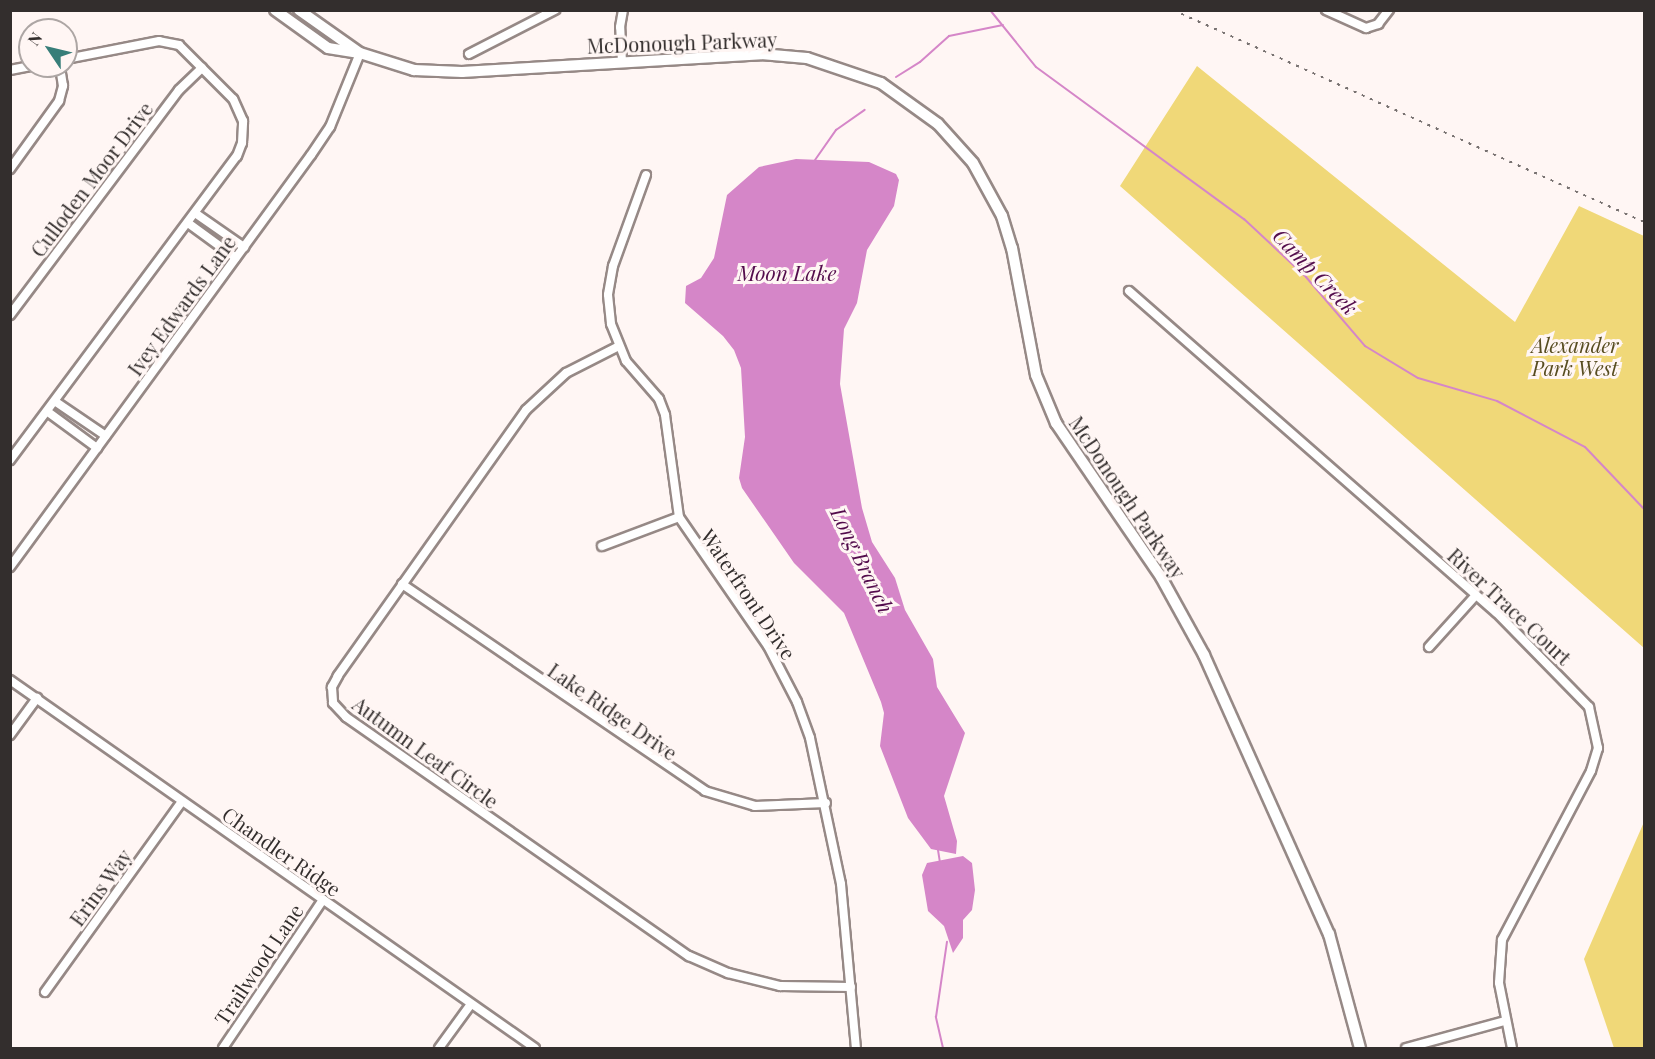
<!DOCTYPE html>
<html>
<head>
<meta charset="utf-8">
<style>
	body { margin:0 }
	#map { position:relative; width:1655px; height:1059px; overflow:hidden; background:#fff6f4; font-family:"Playfair Display",serif }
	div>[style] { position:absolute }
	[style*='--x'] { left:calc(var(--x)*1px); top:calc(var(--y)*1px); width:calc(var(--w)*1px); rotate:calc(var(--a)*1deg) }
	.green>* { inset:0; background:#f0d878 }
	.water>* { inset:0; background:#d586c8 }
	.stream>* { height:2px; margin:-1px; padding:0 1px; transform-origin:1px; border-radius:1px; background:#d586c8 }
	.roads { filter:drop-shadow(2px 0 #968986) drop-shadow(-2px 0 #968986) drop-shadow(0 2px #968986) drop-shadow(0 -2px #968986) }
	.street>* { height:8px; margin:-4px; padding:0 4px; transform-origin:4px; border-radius:4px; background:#fff }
	.secondary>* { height:10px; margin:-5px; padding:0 5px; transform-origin:5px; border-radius:5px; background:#fff }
	.rail>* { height:2px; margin-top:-1px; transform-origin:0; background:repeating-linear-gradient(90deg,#787271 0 3px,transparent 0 9px) }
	span { translate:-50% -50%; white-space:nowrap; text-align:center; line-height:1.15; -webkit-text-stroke:6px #fff6f4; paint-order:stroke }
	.street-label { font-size:20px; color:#332e2d }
	.park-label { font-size:20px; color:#574c20; font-style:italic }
	.water-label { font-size:21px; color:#530c4c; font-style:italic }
	.frame { position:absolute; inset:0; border:12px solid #332e2d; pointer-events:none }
	.north { position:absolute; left:18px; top:18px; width:60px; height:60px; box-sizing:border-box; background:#fff6f4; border:2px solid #ada6a4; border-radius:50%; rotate:305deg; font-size:16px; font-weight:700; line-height:24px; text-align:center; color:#332e2d }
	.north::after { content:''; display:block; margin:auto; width:21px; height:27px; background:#377e79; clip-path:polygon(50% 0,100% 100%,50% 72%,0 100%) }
</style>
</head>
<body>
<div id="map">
	<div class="green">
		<i style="clip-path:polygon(1197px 66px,1515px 322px,1579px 206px,1644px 236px,1644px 648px,1120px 186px)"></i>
		<i style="clip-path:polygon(1644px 822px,1644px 1048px,1614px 1048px,1584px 959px)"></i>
	</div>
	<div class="water">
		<i style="clip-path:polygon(796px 159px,869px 162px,896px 174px,899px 180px,894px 206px,867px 250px,857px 303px,844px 329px,840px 384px,862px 508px,872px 542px,895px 578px,905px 610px,933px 659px,937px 687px,965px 733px,944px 796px,957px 841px,956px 854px,931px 849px,908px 818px,880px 746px,884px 713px,881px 702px,844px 613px,794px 563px,742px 488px,739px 478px,745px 437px,741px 368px,734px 350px,723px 336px,685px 303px,686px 286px,701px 278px,714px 258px,727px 195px,759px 167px)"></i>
		<i style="clip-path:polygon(963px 856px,972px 863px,975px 890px,972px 910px,963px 920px,963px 938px,953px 953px,944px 926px,928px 911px,922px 875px,927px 863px)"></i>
	</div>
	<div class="stream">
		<i style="--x:990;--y:10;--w:73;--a:51.1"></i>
		<i style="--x:1036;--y:67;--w:258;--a:36.2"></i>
		<i style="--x:1244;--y:219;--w:85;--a:43.1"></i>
		<i style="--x:1306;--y:277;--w:91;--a:49.5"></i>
		<i style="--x:1365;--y:346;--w:62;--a:31.1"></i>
		<i style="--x:1418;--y:378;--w:82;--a:16.2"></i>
		<i style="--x:1497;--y:401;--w:99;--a:27.6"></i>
		<i style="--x:1585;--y:447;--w:86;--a:46.4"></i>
		<i style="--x:896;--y:77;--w:28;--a:-32"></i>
		<i style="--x:920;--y:62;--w:39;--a:-42"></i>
		<i style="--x:949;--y:36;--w:55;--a:-11.5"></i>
		<i style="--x:815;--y:160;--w:37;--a:-55"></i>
		<i style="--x:836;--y:130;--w:35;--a:-35"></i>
		<i style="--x:938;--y:850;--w:12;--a:81"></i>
		<i style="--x:943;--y:1048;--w:32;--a:-103"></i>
		<i style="--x:936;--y:1017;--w:76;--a:-81.7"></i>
	</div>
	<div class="roads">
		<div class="street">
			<i style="--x:1326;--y:10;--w:44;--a:24.2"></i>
			<i style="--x:1366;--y:28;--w:13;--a:-18"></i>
			<i style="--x:1378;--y:24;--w:18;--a:-52"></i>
			<i style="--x:469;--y:54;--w:97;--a:-27.1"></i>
			<i style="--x:622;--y:62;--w:35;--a:-93"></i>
			<i style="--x:620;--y:27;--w:17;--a:-80"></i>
			<i style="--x:10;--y:70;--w:21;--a:-11"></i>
			<i style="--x:10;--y:169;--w:84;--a:-54.2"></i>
			<i style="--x:59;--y:101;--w:16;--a:-75"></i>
			<i style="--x:63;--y:86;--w:20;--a:-99"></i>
			<i style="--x:646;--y:175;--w:97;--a:109.9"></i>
			<i style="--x:613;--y:266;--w:29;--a:100"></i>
			<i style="--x:608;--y:295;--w:29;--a:84"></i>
			<i style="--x:611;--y:324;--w:40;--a:68"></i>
			<i style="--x:626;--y:361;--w:50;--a:49"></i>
			<i style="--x:659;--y:399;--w:17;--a:69"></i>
			<i style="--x:665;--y:415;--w:103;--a:82.2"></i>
			<i style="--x:679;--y:517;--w:157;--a:55.4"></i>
			<i style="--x:768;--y:646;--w:63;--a:62.6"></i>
			<i style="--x:797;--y:702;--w:38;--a:70"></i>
			<i style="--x:810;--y:738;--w:149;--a:78"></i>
			<i style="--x:841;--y:884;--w:165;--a:84.8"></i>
			<i style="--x:195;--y:213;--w:60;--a:34.8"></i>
			<i style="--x:188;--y:223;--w:59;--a:36.1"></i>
			<i style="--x:1129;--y:291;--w:488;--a:41.2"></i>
			<i style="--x:1496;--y:612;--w:133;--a:45.6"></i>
			<i style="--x:1589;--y:707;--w:42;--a:77.6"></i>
			<i style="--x:1598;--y:748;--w:24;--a:107"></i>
			<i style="--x:1591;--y:771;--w:191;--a:117.8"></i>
			<i style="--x:1502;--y:940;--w:43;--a:94"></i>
			<i style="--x:1499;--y:983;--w:66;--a:78.7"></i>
			<i style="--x:10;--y:315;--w:281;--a:-53.1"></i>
			<i style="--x:179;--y:90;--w:32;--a:-44"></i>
			<i style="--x:619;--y:346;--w:59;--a:153"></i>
			<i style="--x:566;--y:373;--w:54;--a:137.2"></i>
			<i style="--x:526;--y:410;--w:326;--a:125.3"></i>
			<i style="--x:338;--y:676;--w:13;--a:119"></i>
			<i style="--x:332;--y:687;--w:16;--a:86"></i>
			<i style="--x:333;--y:703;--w:19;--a:47"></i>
			<i style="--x:346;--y:717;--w:418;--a:34.9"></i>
			<i style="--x:689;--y:956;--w:43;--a:23.6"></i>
			<i style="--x:728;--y:973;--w:54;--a:14"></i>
			<i style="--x:780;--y:986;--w:71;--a:0.8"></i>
			<i style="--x:56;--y:402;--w:60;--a:34.2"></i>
			<i style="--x:48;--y:412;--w:61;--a:36.3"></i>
			<i style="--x:10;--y:460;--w:379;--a:-53.3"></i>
			<i style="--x:237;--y:156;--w:14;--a:-69"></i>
			<i style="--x:242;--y:143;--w:22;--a:-87"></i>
			<i style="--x:243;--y:121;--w:24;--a:-114"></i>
			<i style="--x:233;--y:99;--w:76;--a:-135"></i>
			<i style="--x:179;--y:45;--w:20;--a:-169"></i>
			<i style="--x:159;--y:41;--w:95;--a:169"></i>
			<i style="--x:602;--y:546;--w:82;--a:-20.6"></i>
			<i style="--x:10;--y:567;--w:510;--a:-53.85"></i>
			<i style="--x:311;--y:155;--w:34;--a:-56"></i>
			<i style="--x:330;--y:127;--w:80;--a:-67.9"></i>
			<i style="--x:402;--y:584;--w:367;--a:34.3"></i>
			<i style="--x:705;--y:791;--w:52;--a:16.7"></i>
			<i style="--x:755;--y:806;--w:71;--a:-2.4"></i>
			<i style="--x:1429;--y:647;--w:70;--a:-47.9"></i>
			<i style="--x:10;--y:680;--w:641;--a:35.03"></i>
			<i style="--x:10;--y:735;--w:46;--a:-53.9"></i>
			<i style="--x:45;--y:992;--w:235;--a:-54.3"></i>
			<i style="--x:223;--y:1048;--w:179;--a:-56"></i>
			<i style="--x:439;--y:1048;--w:54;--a:-54"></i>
			<i style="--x:1406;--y:1048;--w:103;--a:-15.3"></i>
		</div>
		<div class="secondary">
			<i style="--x:275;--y:10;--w:65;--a:35.6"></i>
			<i style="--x:328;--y:48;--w:30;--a:9"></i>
			<i style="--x:299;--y:10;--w:75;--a:35.2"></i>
			<i style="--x:360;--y:53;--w:57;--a:17.5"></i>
			<i style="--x:414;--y:70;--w:48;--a:2.4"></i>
			<i style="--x:462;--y:72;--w:300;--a:-3.4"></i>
			<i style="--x:761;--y:54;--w:46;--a:5"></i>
			<i style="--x:807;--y:58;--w:78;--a:18.7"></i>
			<i style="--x:881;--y:83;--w:70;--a:35.7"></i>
			<i style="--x:938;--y:124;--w:52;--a:48.1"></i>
			<i style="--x:973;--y:163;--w:60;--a:61.3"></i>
			<i style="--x:1002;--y:216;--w:34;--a:73"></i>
			<i style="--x:1012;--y:248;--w:129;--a:79.3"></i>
			<i style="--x:1036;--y:375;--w:52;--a:67.4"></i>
			<i style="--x:1056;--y:423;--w:186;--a:55.7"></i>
			<i style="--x:1161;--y:577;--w:89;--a:61.1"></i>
			<i style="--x:1204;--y:655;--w:306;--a:65.9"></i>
			<i style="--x:1329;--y:934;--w:118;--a:74.8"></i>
		</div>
	</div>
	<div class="rail">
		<i style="--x:1173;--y:10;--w:517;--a:24.23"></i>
	</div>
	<div class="street-label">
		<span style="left:682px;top:42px;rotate:-2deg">McDonough Parkway</span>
		<span style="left:91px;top:179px;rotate:-53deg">Culloden Moor Drive</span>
		<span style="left:181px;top:305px;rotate:-54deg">Ivey Edwards Lane</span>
		<span style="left:1128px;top:497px;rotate:56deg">McDonough Parkway</span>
		<span style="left:749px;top:594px;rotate:56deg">Waterfront Drive</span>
		<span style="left:1510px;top:606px;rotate:43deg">River Trace Court</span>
		<span style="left:613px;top:711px;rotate:35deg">Lake Ridge Drive</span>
		<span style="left:426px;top:752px;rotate:36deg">Autumn Leaf Circle</span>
		<span style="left:282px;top:851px;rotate:35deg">Chandler Ridge</span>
		<span style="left:100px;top:887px;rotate:-54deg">Erins Way</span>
		<span style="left:258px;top:964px;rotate:-56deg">Trailwood Lane</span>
	</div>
	<div class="park-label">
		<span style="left:1575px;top:356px">Alexander<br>Park West</span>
	</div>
	<div class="water-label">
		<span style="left:1316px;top:271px;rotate:46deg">Camp Creek</span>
		<span style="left:787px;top:272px">Moon Lake</span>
		<span style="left:863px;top:560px;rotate:64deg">Long Branch</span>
	</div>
	<div class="frame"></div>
	<div class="north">N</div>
</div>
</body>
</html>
